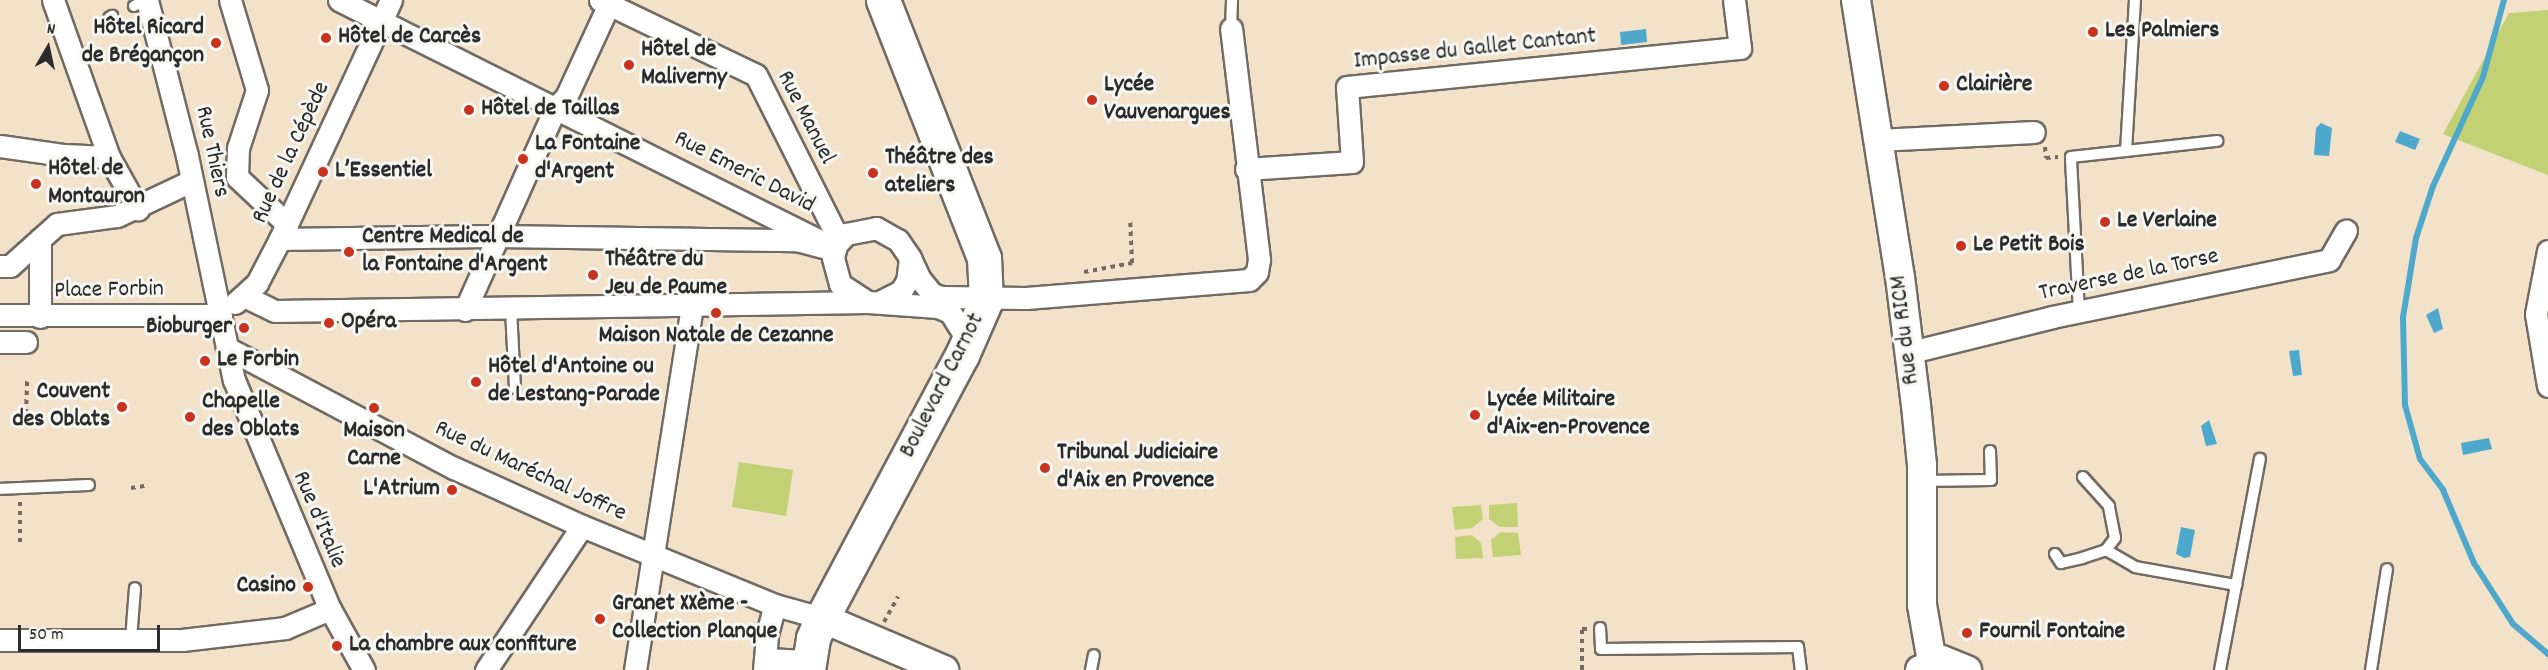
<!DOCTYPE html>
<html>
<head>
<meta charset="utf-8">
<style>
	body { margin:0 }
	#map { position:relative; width:2548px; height:670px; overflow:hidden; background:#f3e2ca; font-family:Dekko,sans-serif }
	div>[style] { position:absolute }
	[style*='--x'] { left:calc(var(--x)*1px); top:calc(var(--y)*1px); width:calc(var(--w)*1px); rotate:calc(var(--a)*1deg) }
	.green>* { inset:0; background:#c1d174 }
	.water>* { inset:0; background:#4ea8cc }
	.stream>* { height:6px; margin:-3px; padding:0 3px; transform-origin:3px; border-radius:3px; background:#4ea8cc }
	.path>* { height:4px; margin-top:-2px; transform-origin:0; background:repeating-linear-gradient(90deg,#716b63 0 4.5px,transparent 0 9px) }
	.roads { filter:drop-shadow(2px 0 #716b63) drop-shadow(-2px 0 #716b63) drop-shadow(0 2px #716b63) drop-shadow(0 -2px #716b63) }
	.lane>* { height:10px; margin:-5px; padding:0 5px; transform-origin:5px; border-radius:5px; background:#fff }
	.street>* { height:21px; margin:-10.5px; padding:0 10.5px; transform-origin:10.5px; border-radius:10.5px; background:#fff }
	.secondary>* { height:28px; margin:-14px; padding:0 14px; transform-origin:14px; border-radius:14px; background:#fff }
	.primary>* { height:33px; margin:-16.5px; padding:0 16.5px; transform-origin:16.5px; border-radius:16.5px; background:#fff }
	.dots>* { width:16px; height:16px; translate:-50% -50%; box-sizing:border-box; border:3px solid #f6f6f2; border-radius:50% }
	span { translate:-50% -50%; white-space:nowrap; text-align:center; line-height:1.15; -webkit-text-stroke:6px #f6f6f2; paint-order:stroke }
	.poi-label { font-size:24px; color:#2b2b2b; font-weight:700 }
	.right { translate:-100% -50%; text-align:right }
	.left { translate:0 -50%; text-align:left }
	.street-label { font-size:24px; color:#2b2b2b }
	.north { position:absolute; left:18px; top:18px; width:60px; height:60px; -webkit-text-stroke:4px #f6f6f2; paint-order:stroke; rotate:9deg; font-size:16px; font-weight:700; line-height:24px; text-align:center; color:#2b2b2b }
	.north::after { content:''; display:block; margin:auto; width:21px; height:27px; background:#2b2b2b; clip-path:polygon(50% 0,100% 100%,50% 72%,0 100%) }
	.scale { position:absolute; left:18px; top:625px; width:142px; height:27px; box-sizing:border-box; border:3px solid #2b2b2b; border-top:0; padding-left:8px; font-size:18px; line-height:21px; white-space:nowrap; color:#2b2b2b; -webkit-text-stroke:4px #f6f6f2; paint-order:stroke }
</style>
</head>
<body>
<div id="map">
	<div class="green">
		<i style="clip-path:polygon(2548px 10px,2548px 175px,2443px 134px,2509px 13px)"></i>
		<i style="clip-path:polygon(739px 462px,793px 470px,786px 516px,732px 507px)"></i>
		<i style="clip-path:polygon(1517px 503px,1518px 527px,1500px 527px,1489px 519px,1489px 505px)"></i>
		<i style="clip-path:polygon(1481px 505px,1483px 519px,1472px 528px,1455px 530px,1452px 507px)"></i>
		<i style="clip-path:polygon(1501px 532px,1518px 533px,1521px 555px,1493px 557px,1491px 540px)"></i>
		<i style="clip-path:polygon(1472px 535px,1481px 543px,1483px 558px,1456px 559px,1455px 537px)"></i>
	</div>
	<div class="water">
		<i style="clip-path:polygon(1646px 29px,1647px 42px,1621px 45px,1620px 32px)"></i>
		<i style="clip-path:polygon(2321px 123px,2332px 128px,2329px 156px,2314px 155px,2316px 128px)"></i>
		<i style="clip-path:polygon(2400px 131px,2420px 139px,2415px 150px,2395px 142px)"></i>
		<i style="clip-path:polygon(2438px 308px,2443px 329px,2434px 333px,2426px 315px)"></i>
		<i style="clip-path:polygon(2299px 350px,2302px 375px,2293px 376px,2289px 351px)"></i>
		<i style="clip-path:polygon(2209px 420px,2217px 444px,2206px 446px,2201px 426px)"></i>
		<i style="clip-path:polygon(2489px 438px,2492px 449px,2463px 455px,2461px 443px)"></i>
		<i style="clip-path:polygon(2181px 527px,2195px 530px,2190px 557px,2184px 558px,2176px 554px)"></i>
	</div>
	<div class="stream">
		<i style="--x:2504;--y:0;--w:80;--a:105.3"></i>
		<i style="--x:2483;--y:77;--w:120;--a:114.6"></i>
		<i style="--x:2433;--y:186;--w:55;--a:108.1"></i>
		<i style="--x:2416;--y:238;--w:80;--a:99.3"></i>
		<i style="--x:2403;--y:317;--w:88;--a:88.7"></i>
		<i style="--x:2405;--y:405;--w:56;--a:74.5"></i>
		<i style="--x:2420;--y:459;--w:39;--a:53"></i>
		<i style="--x:2443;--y:490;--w:79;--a:67"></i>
		<i style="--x:2474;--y:563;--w:72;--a:57.4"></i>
		<i style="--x:2513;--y:624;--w:46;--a:40.6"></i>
	</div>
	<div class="path">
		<i style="--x:2045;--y:147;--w:11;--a:85"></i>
		<i style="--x:2046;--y:158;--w:12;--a:-5"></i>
		<i style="--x:1084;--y:272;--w:49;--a:-10.6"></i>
		<i style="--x:1132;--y:263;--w:45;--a:-92.5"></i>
		<i style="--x:26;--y:413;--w:35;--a:-88"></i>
		<i style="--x:131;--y:488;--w:18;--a:-9"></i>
		<i style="--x:20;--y:502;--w:42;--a:90"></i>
		<i style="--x:884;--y:622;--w:29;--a:-61"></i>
		<i style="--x:1582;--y:670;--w:41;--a:-90"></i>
		<i style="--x:1582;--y:629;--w:6;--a:0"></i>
	</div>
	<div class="roads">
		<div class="lane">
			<i style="--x:134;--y:6;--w:13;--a:-29"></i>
			<i style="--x:109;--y:18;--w:4;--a:-34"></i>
			<i style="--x:1231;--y:29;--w:29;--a:-88"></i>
			<i style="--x:2126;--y:151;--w:92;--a:-6.3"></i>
			<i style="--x:511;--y:309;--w:79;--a:87.1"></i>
			<i style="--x:2079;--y:312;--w:155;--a:-93"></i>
			<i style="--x:2071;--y:157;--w:55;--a:-6.2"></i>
			<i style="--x:2126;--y:151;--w:151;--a:-86.6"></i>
			<i style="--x:1922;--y:481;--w:69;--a:-0.8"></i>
			<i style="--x:1991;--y:480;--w:29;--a:-92"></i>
			<i style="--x:0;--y:489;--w:89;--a:-2.6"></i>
			<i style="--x:2106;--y:550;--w:34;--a:30"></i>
			<i style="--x:2135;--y:567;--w:103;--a:10.1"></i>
			<i style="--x:2055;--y:554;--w:11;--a:56"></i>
			<i style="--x:2061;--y:563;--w:22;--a:-13"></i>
			<i style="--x:2082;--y:558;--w:25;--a:-18"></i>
			<i style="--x:2106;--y:550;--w:15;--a:-53"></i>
			<i style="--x:2115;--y:538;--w:33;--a:-101"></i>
			<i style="--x:2109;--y:506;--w:39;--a:-132"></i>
			<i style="--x:1600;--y:628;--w:21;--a:87"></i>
			<i style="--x:1601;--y:649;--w:197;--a:-0.6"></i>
			<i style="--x:1798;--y:647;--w:23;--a:83"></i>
			<i style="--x:131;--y:640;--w:52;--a:-85.6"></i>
			<i style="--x:1091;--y:670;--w:15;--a:-79"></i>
			<i style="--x:2220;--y:670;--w:215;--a:-79.3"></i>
			<i style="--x:2371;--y:670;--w:102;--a:-81"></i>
		</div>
		<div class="street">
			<i style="--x:53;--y:0;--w:167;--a:70.4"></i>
			<i style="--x:109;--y:157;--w:60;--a:60.9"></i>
			<i style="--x:147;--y:0;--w:161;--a:75.6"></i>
			<i style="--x:187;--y:156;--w:229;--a:78.2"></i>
			<i style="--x:234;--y:380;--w:248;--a:67.3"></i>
			<i style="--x:330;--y:609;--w:70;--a:60.9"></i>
			<i style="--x:230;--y:0;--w:94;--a:73.3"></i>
			<i style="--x:257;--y:90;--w:61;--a:108.1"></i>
			<i style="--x:238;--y:148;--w:29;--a:92"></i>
			<i style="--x:237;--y:177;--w:69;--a:43.2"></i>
			<i style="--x:339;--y:0;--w:534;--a:26.61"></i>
			<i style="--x:600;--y:0;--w:173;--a:25.7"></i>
			<i style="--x:756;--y:75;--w:185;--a:63.3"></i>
			<i style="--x:1878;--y:140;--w:156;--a:-2.9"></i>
			<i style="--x:0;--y:146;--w:65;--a:8"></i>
			<i style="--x:64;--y:155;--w:45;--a:2.5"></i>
			<i style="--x:1246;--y:169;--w:106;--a:-3.8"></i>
			<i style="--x:1352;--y:162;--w:75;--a:-93.8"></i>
			<i style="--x:1347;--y:87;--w:395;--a:-5.7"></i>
			<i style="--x:1740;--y:48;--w:48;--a:-97.1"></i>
			<i style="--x:40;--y:239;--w:78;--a:90"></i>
			<i style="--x:280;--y:239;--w:216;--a:-0.8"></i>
			<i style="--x:496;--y:236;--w:301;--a:0.8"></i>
			<i style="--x:797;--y:240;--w:39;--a:15"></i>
			<i style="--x:2548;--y:251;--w:64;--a:100.8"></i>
			<i style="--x:2536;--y:314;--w:73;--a:80.5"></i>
			<i style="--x:910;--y:258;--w:23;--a:65"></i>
			<i style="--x:920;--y:279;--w:19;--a:51"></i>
			<i style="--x:932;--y:294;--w:10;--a:17"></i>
			<i style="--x:942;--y:297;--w:84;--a:0.7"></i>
			<i style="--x:1026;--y:298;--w:224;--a:-4.6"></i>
			<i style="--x:1249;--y:280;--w:11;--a:-45"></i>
			<i style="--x:1257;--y:272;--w:13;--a:-81"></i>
			<i style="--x:1259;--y:259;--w:232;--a:-96.9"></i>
			<i style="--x:0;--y:266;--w:10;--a:0"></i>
			<i style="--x:10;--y:266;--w:63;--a:-41.8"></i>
			<i style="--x:57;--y:224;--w:61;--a:-7.6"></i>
			<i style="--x:117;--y:216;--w:82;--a:-25.3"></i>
			<i style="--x:244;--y:296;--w:34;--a:26"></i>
			<i style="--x:275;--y:311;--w:593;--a:-0.87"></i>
			<i style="--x:868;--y:302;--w:70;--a:4.1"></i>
			<i style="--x:938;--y:307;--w:13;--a:23"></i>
			<i style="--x:950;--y:312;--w:34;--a:58"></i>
			<i style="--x:866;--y:301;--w:31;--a:-147"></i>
			<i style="--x:840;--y:284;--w:27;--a:-105"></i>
			<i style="--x:833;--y:258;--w:13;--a:-77"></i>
			<i style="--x:836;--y:245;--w:15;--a:-48"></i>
			<i style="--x:846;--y:234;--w:31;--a:-11"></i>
			<i style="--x:876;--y:228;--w:25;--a:29"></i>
			<i style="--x:898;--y:240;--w:22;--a:56"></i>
			<i style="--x:910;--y:258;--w:23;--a:97"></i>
			<i style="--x:907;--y:281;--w:12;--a:121"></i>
			<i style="--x:901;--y:291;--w:25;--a:153"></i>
			<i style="--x:235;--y:303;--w:30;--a:-42"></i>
			<i style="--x:257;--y:283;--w:50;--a:-62.4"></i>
			<i style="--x:280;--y:239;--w:264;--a:-65.1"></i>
			<i style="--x:465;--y:310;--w:222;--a:-65.9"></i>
			<i style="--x:556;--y:107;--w:14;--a:-45"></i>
			<i style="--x:566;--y:97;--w:102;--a:-65.2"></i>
			<i style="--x:0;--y:315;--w:221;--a:0"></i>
			<i style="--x:0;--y:342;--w:26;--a:0"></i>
			<i style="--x:227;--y:348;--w:257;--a:27.9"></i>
			<i style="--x:454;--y:468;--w:141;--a:24.4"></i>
			<i style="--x:582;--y:526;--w:209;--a:22.3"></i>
			<i style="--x:775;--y:605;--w:49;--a:15.5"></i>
			<i style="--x:1907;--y:353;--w:149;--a:-13.9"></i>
			<i style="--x:2052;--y:317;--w:283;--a:-11.6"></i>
			<i style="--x:2329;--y:260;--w:34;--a:-60"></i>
			<i style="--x:0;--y:640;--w:182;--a:0"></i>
			<i style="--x:182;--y:640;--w:104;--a:-6.6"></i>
			<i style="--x:285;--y:628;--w:49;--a:-22.9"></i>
			<i style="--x:765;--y:659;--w:44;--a:2.6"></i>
			<i style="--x:486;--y:670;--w:173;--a:-56.3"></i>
			<i style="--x:635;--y:670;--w:370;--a:-81.1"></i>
			<i style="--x:764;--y:670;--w:36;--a:-85"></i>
			<i style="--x:767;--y:634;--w:30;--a:-75"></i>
		</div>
		<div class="secondary">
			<i style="--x:1856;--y:0;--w:280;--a:81"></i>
			<i style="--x:1900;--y:277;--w:129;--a:82.9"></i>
			<i style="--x:1916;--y:405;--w:60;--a:84.3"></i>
			<i style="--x:1922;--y:465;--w:140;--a:90"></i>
			<i style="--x:1922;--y:605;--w:58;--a:80"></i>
			<i style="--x:822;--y:618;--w:133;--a:23.1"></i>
			<i style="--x:1920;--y:670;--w:24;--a:-24"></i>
			<i style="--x:1942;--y:660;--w:27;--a:22"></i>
		</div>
		<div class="primary">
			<i style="--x:808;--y:670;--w:32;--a:-81"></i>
			<i style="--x:813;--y:638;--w:22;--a:-66"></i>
			<i style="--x:822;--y:618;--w:298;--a:-62"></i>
			<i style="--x:962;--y:355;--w:60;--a:-66.4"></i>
			<i style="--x:986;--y:300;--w:42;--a:-92.7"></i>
			<i style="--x:984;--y:258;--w:277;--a:-111.4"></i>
		</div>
	</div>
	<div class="dots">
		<i style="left:2093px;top:32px;background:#c8321e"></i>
		<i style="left:326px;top:38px;background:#c8321e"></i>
		<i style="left:216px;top:43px;background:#c8321e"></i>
		<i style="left:629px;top:65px;background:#c8321e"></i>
		<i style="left:1944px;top:86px;background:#c8321e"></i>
		<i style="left:1092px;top:100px;background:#c8321e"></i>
		<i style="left:469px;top:110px;background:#c8321e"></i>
		<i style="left:523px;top:159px;background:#c8321e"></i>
		<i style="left:323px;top:172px;background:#c8321e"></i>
		<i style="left:873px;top:173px;background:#c8321e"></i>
		<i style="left:36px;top:184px;background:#c8321e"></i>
		<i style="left:2105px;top:222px;background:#c8321e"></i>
		<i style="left:1961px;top:246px;background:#c8321e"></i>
		<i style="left:349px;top:252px;background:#c8321e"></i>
		<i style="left:593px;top:275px;background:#c8321e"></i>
		<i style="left:716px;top:313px;background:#c8321e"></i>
		<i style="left:329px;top:323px;background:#c8321e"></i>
		<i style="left:244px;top:328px;background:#c8321e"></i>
		<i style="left:205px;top:361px;background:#c8321e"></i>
		<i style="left:476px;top:382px;background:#c8321e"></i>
		<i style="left:122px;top:407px;background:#c8321e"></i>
		<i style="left:374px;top:408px;background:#c8321e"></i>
		<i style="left:1475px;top:415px;background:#c8321e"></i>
		<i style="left:190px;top:417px;background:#c8321e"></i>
		<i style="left:1045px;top:468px;background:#c8321e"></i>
		<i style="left:452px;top:490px;background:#c8321e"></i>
		<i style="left:308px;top:587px;background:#c8321e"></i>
		<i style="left:600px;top:619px;background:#c8321e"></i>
		<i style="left:1967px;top:633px;background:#c8321e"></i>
		<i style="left:337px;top:646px;background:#c8321e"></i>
	</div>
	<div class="poi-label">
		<span class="right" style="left:204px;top:43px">Hôtel Ricard<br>de Brégançon</span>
		<span class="left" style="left:2105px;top:32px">Les Palmiers</span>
		<span class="left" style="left:338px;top:38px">Hôtel de Carcès</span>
		<span class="left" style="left:641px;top:65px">Hôtel de<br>Maliverny</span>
		<span class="left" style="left:1104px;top:100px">Lycée<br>Vauvenargues</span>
		<span class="left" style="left:1956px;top:86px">Clairière</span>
		<span class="left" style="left:481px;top:110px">Hôtel de Taillas</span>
		<span class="left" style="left:535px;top:159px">La Fontaine<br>d'Argent</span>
		<span class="left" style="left:885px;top:173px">Théâtre des<br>ateliers</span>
		<span class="left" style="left:48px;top:184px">Hôtel de<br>Montauron</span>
		<span class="left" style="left:335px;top:172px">L’Essentiel</span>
		<span class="left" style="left:2117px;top:222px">Le Verlaine</span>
		<span class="left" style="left:362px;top:252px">Centre Medical de<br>la Fontaine d'Argent</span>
		<span class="left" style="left:1973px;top:246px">Le Petit Bois</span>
		<span class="left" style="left:605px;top:275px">Théâtre du<br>Jeu de Paume</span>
		<span class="left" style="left:341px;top:323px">Opéra</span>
		<span class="right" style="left:232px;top:328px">Bioburger</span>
		<span style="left:716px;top:337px">Maison Natale de Cezanne</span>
		<span class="left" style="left:217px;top:361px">Le Forbin</span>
		<span class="left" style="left:488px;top:382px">Hôtel d'Antoine ou<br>de Lestang-Parade</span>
		<span class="right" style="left:110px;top:407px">Couvent<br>des Oblats</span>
		<span class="left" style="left:1487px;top:415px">Lycée Militaire<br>d'Aix-en-Provence</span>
		<span class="left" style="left:202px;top:417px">Chapelle<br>des Oblats</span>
		<span style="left:374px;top:446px">Maison<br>Carne</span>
		<span class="left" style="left:1057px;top:468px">Tribunal Judiciaire<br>d'Aix en Provence</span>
		<span class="right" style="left:440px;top:490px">L'Atrium</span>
		<span class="right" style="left:296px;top:587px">Casino</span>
		<span class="left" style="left:612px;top:619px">Granet XXème -<br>Collection Planque</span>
		<span class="left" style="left:1979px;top:633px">Fournil Fontaine</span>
		<span class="left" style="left:349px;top:646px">La chambre aux confiture</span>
	</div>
	<div class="street-label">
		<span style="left:1475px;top:50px;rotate:-6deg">Impasse du Gallet Cantant</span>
		<span style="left:805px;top:118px;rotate:63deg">Rue Manuel</span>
		<span style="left:211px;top:152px;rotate:78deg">Rue Thiers</span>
		<span style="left:292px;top:153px;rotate:-65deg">Rue de la Cépède</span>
		<span style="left:744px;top:173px;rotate:27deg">Rue Emeric David</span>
		<span style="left:2129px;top:276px;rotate:-12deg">Traverse de la Torse</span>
		<span style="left:109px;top:291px;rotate:-1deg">Place Forbin</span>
		<span style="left:1906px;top:330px;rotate:-97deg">Rue du RICM</span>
		<span style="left:943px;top:386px;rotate:-63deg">Boulevard Carnot</span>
		<span style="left:530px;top:472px;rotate:25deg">Rue du Maréchal Joffre</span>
		<span style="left:318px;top:520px;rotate:67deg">Rue d'Italie</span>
	</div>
	<div class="north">N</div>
	<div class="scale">50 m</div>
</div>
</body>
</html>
